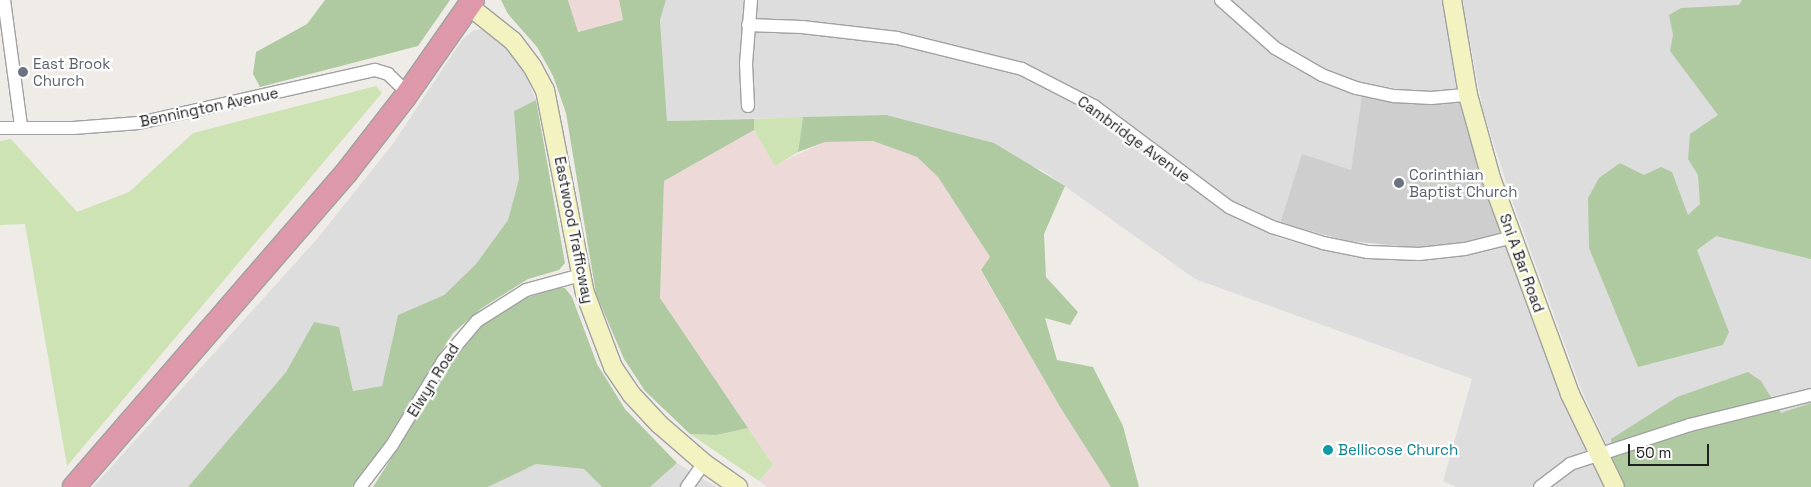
<!DOCTYPE html>
<html>
<head>
<meta charset="utf-8">
<style>
	body { margin:0 }
	#map { position:relative; width:1811px; height:487px; overflow:hidden; background:#efece8; font-family:"Space Grotesk",sans-serif }
	div>[style] { position:absolute }
	[style*='--x'] { left:calc(var(--x)*1px); top:calc(var(--y)*1px); width:calc(var(--w)*1px); rotate:calc(var(--a)*1deg) }
	.residential>* { inset:0; background:#dedddd }
	.commercial>* { inset:0; background:#eed9d9 }
	.religious>* { inset:0; background:#cecece }
	.grass>* { inset:0; background:#cde3b4 }
	.forest>* { inset:0; background:#afcaa1 }
	.roads { filter:drop-shadow(1px 0 #a1a1a1) drop-shadow(-1px 0 #a1a1a1) drop-shadow(0 1px #a1a1a1) drop-shadow(0 -1px #a1a1a1) }
	.street>* { height:12px; margin:-6px; padding:0 6px; transform-origin:6px; border-radius:6px; background:#fff }
	.secondary>* { height:18px; margin:-9px; padding:0 9px; transform-origin:9px; border-radius:9px; background:#f3f3c2 }
	.highway>* { height:22px; margin:-11px; padding:0 11px; transform-origin:11px; border-radius:11px; background:#dd99a9 }
	.dots>* { width:14px; height:14px; translate:-50% -50%; box-sizing:border-box; border:2px solid #fff; border-radius:50% }
	span { translate:-50% -50%; white-space:nowrap; text-align:center; line-height:1.15; -webkit-text-stroke:4.5px #fff; paint-order:stroke }
	.worship-label { font-size:15px; color:#5b616d }
	.left { translate:0 -50%; text-align:left }
	.street-label { font-size:15px; color:#202020 }
	.culture-label { font-size:15px; color:#0d838f }
	.scale { position:absolute; left:1628px; top:444px; width:81px; height:22px; box-sizing:border-box; border:2px solid #202020; border-top:0; padding-left:6px; font-size:15px; line-height:18px; white-space:nowrap; color:#202020; -webkit-text-stroke:4px #fff; paint-order:stroke }
</style>
</head>
<body>
<div id="map">
	<div class="residential">
		<i style="clip-path:polygon(666px 0,1447px 0,1460px 81px,1455px 89px,1421px 93px,1364px 83px,1351px 170px,1302px 155px,1275px 237px,1323px 250px,1382px 258px,1424px 260px,1470px 255px,1507px 245px,1607px 487px,1456px 487px,1443px 481px,1472px 379px,1195px 279px,1042px 170px,886px 115px,667px 121px,660px 20px)"></i>
		<i style="clip-path:polygon(1462px 0,1811px 0,1811px 487px,1626px 487px,1581px 389px,1512px 200px,1483px 111px)"></i>
		<i style="clip-path:polygon(483px 29px,492px 32px,511px 54px,526px 76px,536px 100px,514px 111px,519px 179px,508px 220px,476px 264px,444px 295px,398px 315px,382px 386px,353px 391px,339px 328px,314px 322px,286px 372px,188px 487px,93px 487px,317px 239px,392px 145px,462px 40px,474px 30px)"></i>
		<i style="clip-path:polygon(677px 463px,716px 487px,650px 487px)"></i>
		<i style="clip-path:polygon(536px 464px,584px 469px,602px 487px,488px 487px)"></i>
	</div>
	<div class="commercial">
		<i style="clip-path:polygon(568px 0,619px 0,623px 20px,577px 32px)"></i>
		<i style="clip-path:polygon(754px 130px,775px 165px,825px 142px,873px 141px,917px 157px,938px 177px,990px 257px,981px 271px,1060px 407px,1111px 487px,767px 487px,759px 481px,773px 465px,660px 298px,664px 181px)"></i>
	</div>
	<div class="religious">
		<i style="clip-path:polygon(1362px 95px,1461px 102px,1503px 234px,1457px 244px,1420px 248px,1348px 241px,1280px 223px,1302px 154px,1351px 170px)"></i>
	</div>
	<div class="grass">
		<i style="clip-path:polygon(376px 86px,382px 93px,67px 466px,25px 224px,0 225px,0 141px,11px 139px,77px 212px,129px 192px,193px 133px)"></i>
		<i style="clip-path:polygon(803px 117px,798px 152px,775px 166px,754px 130px,754px 119px)"></i>
		<i style="clip-path:polygon(748px 428px,773px 465px,759px 481px,690px 434px,717px 435px)"></i>
	</div>
	<div class="forest">
		<i style="clip-path:polygon(325px 0,450px 0,418px 46px,260px 87px,253px 74px,256px 52px,307px 24px)"></i>
		<i style="clip-path:polygon(501px 0,568px 0,578px 32px,623px 20px,619px 0,666px 0,660px 20px,667px 121px,754px 119px,754px 130px,664px 181px,660px 298px,748px 428px,717px 435px,690px 434px,645px 391px,624px 359px,596px 294px,566px 113px,553px 76px,537px 47px,508px 14px)"></i>
		<i style="clip-path:polygon(1742px 0,1811px 0,1811px 259px,1716px 236px,1697px 250px,1729px 332px,1723px 345px,1638px 367px,1589px 248px,1588px 198px,1599px 178px,1620px 163px,1644px 175px,1661px 167px,1672px 172px,1688px 215px,1700px 204px,1698px 175px,1688px 159px,1690px 134px,1718px 115px,1670px 51px,1673px 35px,1669px 15px,1681px 8px,1739px 5px)"></i>
		<i style="clip-path:polygon(536px 100px,565px 263px,559px 270px,528px 279px,482px 308px,453px 333px,386px 441px,352px 487px,188px 487px,286px 372px,314px 322px,339px 327px,353px 391px,382px 386px,398px 315px,444px 295px,476px 264px,508px 220px,519px 179px,514px 111px)"></i>
		<i style="clip-path:polygon(886px 115px,994px 143px,1065px 186px,1044px 234px,1046px 277px,1078px 312px,1070px 325px,1045px 318px,1057px 360px,1093px 367px,1123px 426px,1139px 487px,1111px 487px,1060px 407px,981px 270px,990px 257px,938px 177px,917px 157px,873px 141px,825px 142px,798px 152px,803px 117px)"></i>
		<i style="clip-path:polygon(559px 288px,565px 288px,572px 297px,597px 364px,625px 409px,677px 463px,650px 487px,602px 487px,584px 469px,536px 464px,488px 487px,373px 487px,461px 348px,487px 321px,522px 299px)"></i>
		<i style="clip-path:polygon(1748px 372px,1761px 381px,1781px 413px,1811px 403px,1811px 487px,1623px 487px,1613px 464px,1611px 439px,1677px 397px)"></i>
	</div>
	<div class="roads">
		<div class="street">
			<i style="--x:4;--y:0;--w:127;--a:82.3"></i>
			<i style="--x:1221;--y:0;--w:72;--a:41.6"></i>
			<i style="--x:1275;--y:48;--w:54;--a:29.9"></i>
			<i style="--x:1322;--y:75;--w:36;--a:21"></i>
			<i style="--x:1356;--y:88;--w:40;--a:12"></i>
			<i style="--x:1395;--y:96;--w:36;--a:3"></i>
			<i style="--x:1431;--y:98;--w:37;--a:-5"></i>
			<i style="--x:748;--y:25;--w:54;--a:2.1"></i>
			<i style="--x:802;--y:27;--w:96;--a:6.6"></i>
			<i style="--x:897;--y:38;--w:129;--a:13.9"></i>
			<i style="--x:1022;--y:69;--w:81;--a:27.2"></i>
			<i style="--x:1094;--y:106;--w:169;--a:36.8"></i>
			<i style="--x:1229;--y:207;--w:47;--a:24.9"></i>
			<i style="--x:1272;--y:227;--w:53;--a:17.4"></i>
			<i style="--x:1323;--y:243;--w:46;--a:11.3"></i>
			<i style="--x:1368;--y:252;--w:51;--a:2.2"></i>
			<i style="--x:1419;--y:254;--w:46;--a:-6.2"></i>
			<i style="--x:1465;--y:249;--w:49;--a:-14"></i>
			<i style="--x:748;--y:106;--w:42;--a:-92.7"></i>
			<i style="--x:746;--y:64;--w:64;--a:-85.5"></i>
			<i style="--x:0;--y:128;--w:73;--a:0"></i>
			<i style="--x:73;--y:128;--w:66;--a:-4.3"></i>
			<i style="--x:139;--y:123;--w:242;--a:-12.7"></i>
			<i style="--x:375;--y:70;--w:14;--a:17"></i>
			<i style="--x:388;--y:74;--w:28;--a:44"></i>
			<i style="--x:360;--y:487;--w:53;--a:-52.7"></i>
			<i style="--x:392;--y:445;--w:98;--a:-58.7"></i>
			<i style="--x:443;--y:361;--w:52;--a:-49.6"></i>
			<i style="--x:477;--y:321;--w:58;--a:-32.3"></i>
			<i style="--x:526;--y:290;--w:57;--a:-15.3"></i>
			<i style="--x:687;--y:487;--w:29;--a:-55"></i>
			<i style="--x:1540;--y:487;--w:38;--a:-37"></i>
			<i style="--x:1570;--y:464;--w:126;--a:-18"></i>
			<i style="--x:1690;--y:425;--w:125;--a:-13.9"></i>
		</div>
		<div class="secondary">
			<i style="--x:1452;--y:0;--w:96;--a:80.4"></i>
			<i style="--x:1468;--y:95;--w:86;--a:74.5"></i>
			<i style="--x:1491;--y:178;--w:230;--a:69.9"></i>
			<i style="--x:1570;--y:394;--w:103;--a:64.2"></i>
			<i style="--x:469;--y:6;--w:56;--a:38.5"></i>
			<i style="--x:513;--y:41;--w:31;--a:53"></i>
			<i style="--x:532;--y:66;--w:27;--a:62"></i>
			<i style="--x:545;--y:90;--w:207;--a:78.9"></i>
			<i style="--x:585;--y:293;--w:79;--a:69.3"></i>
			<i style="--x:613;--y:367;--w:34;--a:56"></i>
			<i style="--x:632;--y:395;--w:40;--a:47"></i>
			<i style="--x:659;--y:424;--w:60;--a:40.9"></i>
			<i style="--x:704;--y:463;--w:42;--a:35.2"></i>
		</div>
		<div class="highway">
			<i style="--x:74;--y:487;--w:415;--a:-49.1"></i>
			<i style="--x:346;--y:173;--w:96;--a:-52.2"></i>
			<i style="--x:405;--y:97;--w:118;--a:-55"></i>
		</div>
	</div>
	<div class="dots">
		<i style="left:23px;top:72px;background:#6b7280"></i>
		<i style="left:1399px;top:183px;background:#6b7280"></i>
		<i style="left:1328px;top:450px;background:#0f9aa8"></i>
	</div>
	<div class="worship-label">
		<span class="left" style="left:33px;top:72px">East Brook<br>Church</span>
		<span class="left" style="left:1409px;top:183px">Corinthian<br>Baptist Church</span>
	</div>
	<div class="street-label">
		<span style="left:209px;top:107px;rotate:-12deg">Bennington Avenue</span>
		<span style="left:1134px;top:139px;rotate:36deg">Cambridge Avenue</span>
		<span style="left:574px;top:230px;rotate:79deg">Eastwood Trafficway</span>
		<span style="left:1522px;top:263px;rotate:70deg">Sni A Bar Road</span>
		<span style="left:433px;top:380px;rotate:-58deg">Elwyn Road</span>
	</div>
	<div class="culture-label">
		<span class="left" style="left:1338px;top:450px">Bellicose Church</span>
	</div>
	<div class="scale">50 m</div>
</div>
</body>
</html>
